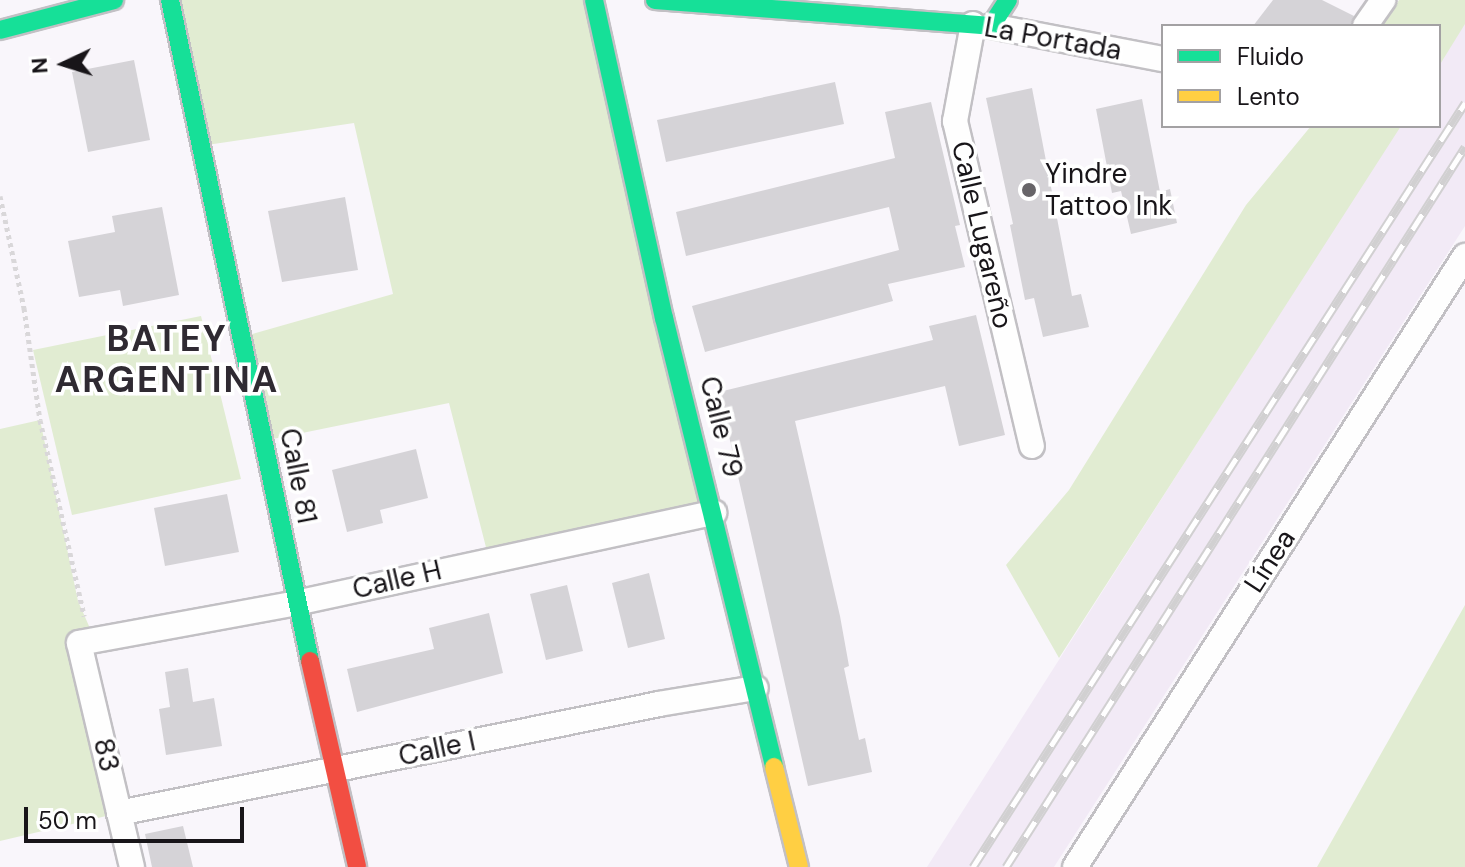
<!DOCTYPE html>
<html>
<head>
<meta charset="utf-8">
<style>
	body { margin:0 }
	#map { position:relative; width:1465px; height:867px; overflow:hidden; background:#f9f6fb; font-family:"DM Sans",sans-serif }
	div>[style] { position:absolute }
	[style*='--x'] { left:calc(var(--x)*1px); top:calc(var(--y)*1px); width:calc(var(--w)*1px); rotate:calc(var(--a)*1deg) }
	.built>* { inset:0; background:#f2eaf6 }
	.green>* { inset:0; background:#e1ecd2 }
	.building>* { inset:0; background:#d5d3d7 }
	.path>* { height:5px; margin-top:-2.5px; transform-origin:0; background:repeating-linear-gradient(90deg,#d9d7d9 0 4px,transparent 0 8px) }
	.roads { filter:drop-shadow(2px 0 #c2c0c4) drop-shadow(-2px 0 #c2c0c4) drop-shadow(0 2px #c2c0c4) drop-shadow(0 -2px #c2c0c4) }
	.street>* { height:24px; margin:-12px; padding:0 12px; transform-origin:12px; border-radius:12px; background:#fefefe }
	.fast>* { height:18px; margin:-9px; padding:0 9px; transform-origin:9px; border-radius:9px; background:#16e098 }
	.slow>* { height:18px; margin:-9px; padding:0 9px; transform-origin:9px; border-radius:9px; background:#ffcf43 }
	.jam>* { height:18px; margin:-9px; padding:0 9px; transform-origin:9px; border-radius:9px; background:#f24e42 }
	.rail>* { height:9px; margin-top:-4.5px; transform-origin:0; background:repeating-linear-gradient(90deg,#fff 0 18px,#d1d0d1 0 36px); box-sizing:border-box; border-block:2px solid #d1d0d1 }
	.dots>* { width:22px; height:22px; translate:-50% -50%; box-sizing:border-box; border:4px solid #fff; border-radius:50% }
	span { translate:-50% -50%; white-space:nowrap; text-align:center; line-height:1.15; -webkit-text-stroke:7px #fff; paint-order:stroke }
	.street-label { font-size:28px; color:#181519 }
	.poi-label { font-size:28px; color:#181519 }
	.left { translate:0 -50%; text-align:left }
	.district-label { font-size:36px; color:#2f2a32; font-weight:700; letter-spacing:2px }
	.legend { position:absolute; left:1161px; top:24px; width:280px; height:104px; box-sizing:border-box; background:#fff; border:2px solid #a3a1a3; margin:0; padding:10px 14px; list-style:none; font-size:24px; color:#181519 }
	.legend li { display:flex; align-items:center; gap:16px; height:40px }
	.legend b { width:40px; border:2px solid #a3a1a3 }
	.north { position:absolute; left:24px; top:24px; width:80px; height:80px; -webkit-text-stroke:6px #fff; paint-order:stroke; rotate:266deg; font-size:22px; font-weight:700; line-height:32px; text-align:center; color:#181519 }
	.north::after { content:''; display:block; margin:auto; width:28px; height:36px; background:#181519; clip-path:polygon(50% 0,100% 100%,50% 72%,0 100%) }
	.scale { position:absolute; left:24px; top:807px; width:220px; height:36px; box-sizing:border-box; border:4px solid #181519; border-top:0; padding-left:10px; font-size:24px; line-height:28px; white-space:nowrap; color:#181519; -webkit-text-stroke:6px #fff; paint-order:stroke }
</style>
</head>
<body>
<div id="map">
	<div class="built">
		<i style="clip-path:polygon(1465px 22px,1465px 226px,1054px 867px,927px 867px,1399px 126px,1439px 126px,1439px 63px)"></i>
	</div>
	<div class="green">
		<i style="clip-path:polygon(170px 0,594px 0,714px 513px,489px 559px,449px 403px,263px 441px,242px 337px,393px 294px,354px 123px,200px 146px)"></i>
		<i style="clip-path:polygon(1399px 0,1465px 0,1465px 24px,1439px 66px,1439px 26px,1382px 26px)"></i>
		<i style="clip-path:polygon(1311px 126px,1401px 126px,1059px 658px,1006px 565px,1069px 490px,1246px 205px)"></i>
		<i style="clip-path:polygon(201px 316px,241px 479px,72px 515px,33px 350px)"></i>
		<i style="clip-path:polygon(40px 420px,78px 601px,96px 642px,80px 643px,119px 813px,0 841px,0 429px)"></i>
		<i style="clip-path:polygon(1465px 605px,1465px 867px,1317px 867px)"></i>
	</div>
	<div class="building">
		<i style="clip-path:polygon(1273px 0,1322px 0,1354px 16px,1350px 26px,1253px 26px)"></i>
		<i style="clip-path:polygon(134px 60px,150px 140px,88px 152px,72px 72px)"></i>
		<i style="clip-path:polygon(835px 82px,844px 124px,666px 162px,657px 120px)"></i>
		<i style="clip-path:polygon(1032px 88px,1072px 296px,1081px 294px,1089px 327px,1043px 337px,1034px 298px,1025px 300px,1010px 225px,1013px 224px,986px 98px)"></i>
		<i style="clip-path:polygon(1142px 99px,1160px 192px,1170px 189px,1177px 223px,1131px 234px,1121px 191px,1112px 193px,1096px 109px)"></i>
		<i style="clip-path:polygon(931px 102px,960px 225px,955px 226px,965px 267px,888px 284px,893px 301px,705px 352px,692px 306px,899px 250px,889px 207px,686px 256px,676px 212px,895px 158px,885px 112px)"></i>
		<i style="clip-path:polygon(345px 197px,358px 270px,282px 282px,268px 211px)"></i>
		<i style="clip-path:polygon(162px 207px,179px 295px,123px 306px,120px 290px,79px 297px,68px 241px,115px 232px,112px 216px)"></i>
		<i style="clip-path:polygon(976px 315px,1005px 435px,959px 446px,945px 386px,795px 421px,840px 616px,849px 666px,844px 668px,859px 740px,865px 738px,872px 772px,808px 786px,719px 392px,933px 340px,929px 326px)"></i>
		<i style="clip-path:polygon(416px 449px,428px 498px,380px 510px,383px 523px,347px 532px,332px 470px)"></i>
		<i style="clip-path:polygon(227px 494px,239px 552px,165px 566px,154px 508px)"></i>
		<i style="clip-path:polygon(649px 573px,665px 639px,628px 648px,612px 583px)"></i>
		<i style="clip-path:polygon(567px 585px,583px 651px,546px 660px,530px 594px)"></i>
		<i style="clip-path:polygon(489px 613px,503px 673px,357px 712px,347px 669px,434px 649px,429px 628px)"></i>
		<i style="clip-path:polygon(188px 668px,193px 702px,214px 698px,222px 746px,166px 755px,159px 709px,170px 707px,165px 672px)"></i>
		<i style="clip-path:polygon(183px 826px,193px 867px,152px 867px,145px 834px)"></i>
	</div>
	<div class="path">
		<i style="--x:0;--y:196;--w:115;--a:77.9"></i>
		<i style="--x:24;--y:308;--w:113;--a:81.9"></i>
		<i style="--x:40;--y:420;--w:201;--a:77.3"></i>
		<i style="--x:306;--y:512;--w:15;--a:-11"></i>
	</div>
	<div class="roads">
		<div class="street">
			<i style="--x:973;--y:24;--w:99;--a:100.5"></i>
			<i style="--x:955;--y:121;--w:334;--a:76.7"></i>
			<i style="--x:991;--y:26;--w:175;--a:10.9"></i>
			<i style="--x:1365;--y:26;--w:32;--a:-55"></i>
			<i style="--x:119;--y:813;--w:551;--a:-11.41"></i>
			<i style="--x:659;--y:704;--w:98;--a:-9.4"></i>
			<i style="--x:132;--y:867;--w:230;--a:-103.3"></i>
			<i style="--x:79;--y:643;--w:221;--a:-10.4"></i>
			<i style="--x:296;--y:603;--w:428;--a:-12.2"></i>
			<i style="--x:1075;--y:867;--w:725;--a:-57.45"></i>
		</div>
		<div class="fast">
			<i style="--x:170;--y:0;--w:676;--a:78.04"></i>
			<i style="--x:594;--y:0;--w:326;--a:77.6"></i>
			<i style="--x:664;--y:318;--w:462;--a:76.2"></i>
			<i style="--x:655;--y:0;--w:337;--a:4.4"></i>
			<i style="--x:991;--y:26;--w:31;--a:-57"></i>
			<i style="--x:0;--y:30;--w:118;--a:-14.7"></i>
		</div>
		<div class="slow">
			<i style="--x:774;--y:767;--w:103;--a:76"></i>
		</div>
		<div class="jam">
			<i style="--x:310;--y:661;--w:211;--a:77.1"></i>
		</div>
	</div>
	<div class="rail">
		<i style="--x:973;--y:867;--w:909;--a:-57.22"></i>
		<i style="--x:1006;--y:867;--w:854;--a:-57.48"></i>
	</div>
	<div class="dots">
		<i style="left:1029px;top:190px;background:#676468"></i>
	</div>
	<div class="street-label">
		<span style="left:1053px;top:39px;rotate:10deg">La Portada</span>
		<span style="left:982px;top:235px;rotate:77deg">Calle Lugareño</span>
		<span style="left:721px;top:427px;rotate:76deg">Calle 79</span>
		<span style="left:298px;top:476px;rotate:79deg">Calle 81</span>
		<span style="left:1270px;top:561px;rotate:-57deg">Línea</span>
		<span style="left:397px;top:580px;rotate:-13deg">Calle H</span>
		<span style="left:437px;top:749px;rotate:-12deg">Calle I</span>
		<span style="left:106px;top:755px;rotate:77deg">83</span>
	</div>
	<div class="poi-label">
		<span class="left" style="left:1045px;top:190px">Yindre<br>Tattoo Ink</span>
	</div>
	<div class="district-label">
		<span style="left:167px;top:359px">BATEY<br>ARGENTINA</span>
	</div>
	<ul class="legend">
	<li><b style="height:10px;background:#16e098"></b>Fluido</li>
	<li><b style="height:10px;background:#ffcf43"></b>Lento</li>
	</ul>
	<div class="north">N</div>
	<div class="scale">50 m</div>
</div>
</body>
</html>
